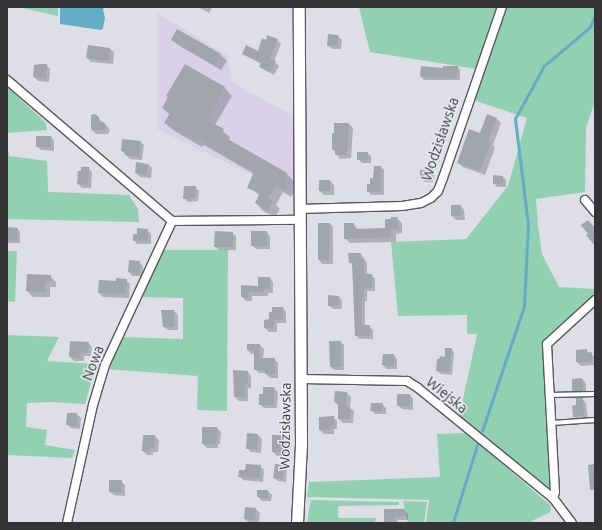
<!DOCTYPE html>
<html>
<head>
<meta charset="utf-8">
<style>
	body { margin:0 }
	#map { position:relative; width:602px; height:530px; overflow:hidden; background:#dddee6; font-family:Ubuntu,sans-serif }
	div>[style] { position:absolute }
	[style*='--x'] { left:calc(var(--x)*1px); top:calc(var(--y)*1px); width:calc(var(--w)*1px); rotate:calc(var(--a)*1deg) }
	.commercial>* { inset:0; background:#d8d1e7 }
	.green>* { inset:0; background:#91d0b0 }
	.water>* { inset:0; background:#65acc7 }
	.shadow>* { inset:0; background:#0003 }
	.stream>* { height:2.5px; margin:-1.25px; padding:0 1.25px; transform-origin:1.25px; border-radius:1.25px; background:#65acc7 }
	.building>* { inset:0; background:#a3a5ac }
	.roads { filter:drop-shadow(1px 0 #57585f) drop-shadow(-1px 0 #57585f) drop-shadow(0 1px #57585f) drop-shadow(0 -1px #57585f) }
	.lane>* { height:4px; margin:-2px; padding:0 2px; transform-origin:2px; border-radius:2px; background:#fff }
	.street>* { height:8px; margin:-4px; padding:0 4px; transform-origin:4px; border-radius:4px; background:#fff }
	.secondary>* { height:11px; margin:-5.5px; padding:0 5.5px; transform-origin:5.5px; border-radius:5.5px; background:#fff }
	span { translate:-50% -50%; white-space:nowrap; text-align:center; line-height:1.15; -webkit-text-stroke:3px #eaecf3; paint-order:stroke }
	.street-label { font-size:14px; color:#343437 }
	.frame { position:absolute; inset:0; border:8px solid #343437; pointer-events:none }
</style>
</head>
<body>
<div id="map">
	<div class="commercial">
		<i style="clip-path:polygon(157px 13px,227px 55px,232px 82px,293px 116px,293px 195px,157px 129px)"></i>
	</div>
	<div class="green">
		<i style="clip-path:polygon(18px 7px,58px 7px,58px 16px)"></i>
		<i style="clip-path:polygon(359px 7px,595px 7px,595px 101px,586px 128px,585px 192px,536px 199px,538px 226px,542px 254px,559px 287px,595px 289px,595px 293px,542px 341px,551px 491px,459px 418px,477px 334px,467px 334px,467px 315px,398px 316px,391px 242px,466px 239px,508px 186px,527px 118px,473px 100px,483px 70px,370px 52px)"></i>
		<i style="clip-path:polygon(7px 87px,46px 123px,47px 130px,7px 133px)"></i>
		<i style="clip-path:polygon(7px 141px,9px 156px,47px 161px,48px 192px,129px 195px,138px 209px,139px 222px,7px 219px)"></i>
		<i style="clip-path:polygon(161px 250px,228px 250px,227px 411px,197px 410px,198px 376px,106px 369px,121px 337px,183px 339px,183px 298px,140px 297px)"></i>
		<i style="clip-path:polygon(7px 251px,17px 251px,15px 302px,7px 301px)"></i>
		<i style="clip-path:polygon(7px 335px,59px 337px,47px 361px,96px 364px,85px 404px,51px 402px,27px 403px,26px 427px,47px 430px,45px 445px,75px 450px,72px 458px,7px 455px)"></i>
		<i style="clip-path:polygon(467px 433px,551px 506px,550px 512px,528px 523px,426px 523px,429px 500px,307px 497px,309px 482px,440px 477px,437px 434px)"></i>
		<i style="clip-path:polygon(311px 500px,399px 502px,399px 505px,338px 506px,338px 518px,376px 518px,375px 523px,307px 523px)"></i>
		<i style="clip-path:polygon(403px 501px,427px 502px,424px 523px,408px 523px)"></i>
	</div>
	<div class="water">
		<i style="clip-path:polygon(60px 7px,104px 7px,103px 10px,105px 18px,103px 28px,101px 30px,60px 24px)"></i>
	</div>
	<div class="shadow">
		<i style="clip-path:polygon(198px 7px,212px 7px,209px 13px)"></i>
		<i style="clip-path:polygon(338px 36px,342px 40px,341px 49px,332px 49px,328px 45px)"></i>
		<i style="clip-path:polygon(172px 39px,221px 55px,227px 61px,221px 70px,178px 45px)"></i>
		<i style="clip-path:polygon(277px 40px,281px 44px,274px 61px,279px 66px,274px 75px,264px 70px,260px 66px,261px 64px,243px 53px,258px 52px,266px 41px)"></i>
		<i style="clip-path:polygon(89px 46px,110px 49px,114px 52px,113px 64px,91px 62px,87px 58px)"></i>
		<i style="clip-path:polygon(47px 65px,50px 69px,49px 82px,38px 81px,34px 77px)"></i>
		<i style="clip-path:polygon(185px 66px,225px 88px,232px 96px,215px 125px,230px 137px,229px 140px,286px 173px,294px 181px,293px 194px,291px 197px,283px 192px,276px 205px,280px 209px,275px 217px,263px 211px,256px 203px,260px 196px,249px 187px,254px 174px,204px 145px,202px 147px,173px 130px,165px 123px,170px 115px,163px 108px)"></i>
		<i style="clip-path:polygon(458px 67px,460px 70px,460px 80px,424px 80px,421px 77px,444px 69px)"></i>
		<i style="clip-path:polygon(98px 118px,108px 127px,110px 131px,108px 134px,96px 134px,92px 130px)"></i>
		<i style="clip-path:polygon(496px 118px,501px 123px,493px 145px,495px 148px,485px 175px,463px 167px,458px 163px,480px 134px)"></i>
		<i style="clip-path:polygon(335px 124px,349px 124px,353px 128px,351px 158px,340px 159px,333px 149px)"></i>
		<i style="clip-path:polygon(51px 137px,54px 141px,54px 151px,41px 150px,37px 146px)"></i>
		<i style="clip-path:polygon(140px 141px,144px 145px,142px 160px,130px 159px,122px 151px)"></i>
		<i style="clip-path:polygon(367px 153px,371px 156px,371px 163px,362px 163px,358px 159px)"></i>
		<i style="clip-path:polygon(148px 164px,152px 168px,151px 178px,140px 177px,136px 173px)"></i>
		<i style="clip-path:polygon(381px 167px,384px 170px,384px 195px,371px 195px,368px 191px)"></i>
		<i style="clip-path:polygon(88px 168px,92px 172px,91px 188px,82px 188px,78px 184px)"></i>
		<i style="clip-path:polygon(430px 171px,434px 175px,433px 182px,425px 182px,421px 178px)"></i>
		<i style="clip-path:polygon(503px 177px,506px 180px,506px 187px,497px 187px,494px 183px)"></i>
		<i style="clip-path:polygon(330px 181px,334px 185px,334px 195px,324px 195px,320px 191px)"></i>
		<i style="clip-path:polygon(195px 187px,199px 191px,198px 201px,188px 202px,184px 198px)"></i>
		<i style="clip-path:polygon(461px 206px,464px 210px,465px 220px,456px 220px,452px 216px)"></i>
		<i style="clip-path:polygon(397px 218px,402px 223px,402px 233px,396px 234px,396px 242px,350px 243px,345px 238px,353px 224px,359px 230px,386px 229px,392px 220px)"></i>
		<i style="clip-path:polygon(330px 224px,333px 227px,333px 264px,322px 264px,319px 260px)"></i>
		<i style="clip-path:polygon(7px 228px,17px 229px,20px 232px,20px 243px,7px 243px)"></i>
		<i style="clip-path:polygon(147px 230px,151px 234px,151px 244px,137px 244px,134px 240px)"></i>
		<i style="clip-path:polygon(267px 232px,270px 236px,270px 249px,256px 249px,252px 245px)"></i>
		<i style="clip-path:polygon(232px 233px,236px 236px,236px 250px,219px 250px,215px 246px)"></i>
		<i style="clip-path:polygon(361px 254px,367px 263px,367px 275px,372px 275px,375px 279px,375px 291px,367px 291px,367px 301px,365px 301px,365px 326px,369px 326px,373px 330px,373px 339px,359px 339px,356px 335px,353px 266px,350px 262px)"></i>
		<i style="clip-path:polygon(139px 262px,143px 266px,142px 276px,132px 276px,129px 272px)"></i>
		<i style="clip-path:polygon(50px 276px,56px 282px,56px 287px,50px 287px,50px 297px,33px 297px,27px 291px)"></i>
		<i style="clip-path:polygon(270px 278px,273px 282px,273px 293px,268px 293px,268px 296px,252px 296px,252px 301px,246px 301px,242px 297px,242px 286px,259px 287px)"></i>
		<i style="clip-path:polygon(126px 280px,130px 284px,129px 298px,103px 297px,99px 293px,116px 282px)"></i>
		<i style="clip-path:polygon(338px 296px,342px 300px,342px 309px,333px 309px,329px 305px)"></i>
		<i style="clip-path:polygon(283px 308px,286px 312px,286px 323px,277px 323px,277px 332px,269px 332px,265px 328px,265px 321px,270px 320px,273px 312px)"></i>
		<i style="clip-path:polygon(174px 311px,178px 315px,178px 330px,168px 330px,164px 327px)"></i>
		<i style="clip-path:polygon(341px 342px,344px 345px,344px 370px,334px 370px,331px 367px)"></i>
		<i style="clip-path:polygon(88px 343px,92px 347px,91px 356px,84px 356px,84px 361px,74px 361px,70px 357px)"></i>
		<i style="clip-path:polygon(260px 345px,264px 349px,263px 359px,274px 359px,278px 363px,278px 378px,270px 378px,265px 373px,259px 373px,255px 369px,255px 354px,251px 354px,248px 350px)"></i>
		<i style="clip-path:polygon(451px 349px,454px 352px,452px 375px,441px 374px,437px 371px)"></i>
		<i style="clip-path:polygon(587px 351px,595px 357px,595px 365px,581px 366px,577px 362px)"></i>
		<i style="clip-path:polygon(394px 355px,397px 359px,397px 369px,387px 369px,383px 365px)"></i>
		<i style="clip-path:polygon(248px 372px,251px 376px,251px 388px,248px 388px,248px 401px,239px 401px,235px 397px)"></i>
		<i style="clip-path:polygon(582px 379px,586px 383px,586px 394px,577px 394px,573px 391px)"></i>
		<i style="clip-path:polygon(274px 388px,278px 392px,277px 408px,264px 408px,260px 404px,264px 395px)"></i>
		<i style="clip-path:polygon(347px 393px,351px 397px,350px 408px,354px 411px,353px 423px,343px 423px,339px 419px,339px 406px,335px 402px)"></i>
		<i style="clip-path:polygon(410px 395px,413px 399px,413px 410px,402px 409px,398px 405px)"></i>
		<i style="clip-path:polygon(582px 399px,586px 403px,588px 420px,578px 420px,574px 416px,577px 406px)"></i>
		<i style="clip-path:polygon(382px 404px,386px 408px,386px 414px,375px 414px,371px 410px)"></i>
		<i style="clip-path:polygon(68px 414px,77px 414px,81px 418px,80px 429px,71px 428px,67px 424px)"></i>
		<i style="clip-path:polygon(333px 417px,337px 421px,337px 429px,334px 429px,334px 434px,324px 434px,320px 430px)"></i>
		<i style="clip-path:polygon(217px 428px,221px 432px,220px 444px,218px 444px,218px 448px,207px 448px,203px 444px)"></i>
		<i style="clip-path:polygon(258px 435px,262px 439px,261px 453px,251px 452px,247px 448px)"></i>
		<i style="clip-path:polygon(155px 436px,159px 440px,158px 452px,153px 452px,153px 455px,147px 455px,143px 451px)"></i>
		<i style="clip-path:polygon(273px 436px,283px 436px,287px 440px,287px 456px,277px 456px,273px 452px)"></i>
		<i style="clip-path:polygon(276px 465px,284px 465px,287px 469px,286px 482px,278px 481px,274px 478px)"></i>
		<i style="clip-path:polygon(260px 466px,264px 470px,263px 482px,243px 480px,239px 476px,246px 471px)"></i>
		<i style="clip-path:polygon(121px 481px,125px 485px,125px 496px,114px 495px,110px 492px)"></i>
		<i style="clip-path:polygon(258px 491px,268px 491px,272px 495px,271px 501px,262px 501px,258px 497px)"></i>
		<i style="clip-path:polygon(256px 509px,260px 513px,259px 523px,249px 523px,245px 519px)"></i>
		<i style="clip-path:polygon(404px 510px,408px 514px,408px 520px,398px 520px,398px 523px,385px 523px)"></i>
	</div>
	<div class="stream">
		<i style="--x:482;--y:431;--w:132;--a:-71.4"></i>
		<i style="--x:524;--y:306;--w:81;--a:-87.2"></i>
		<i style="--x:528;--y:225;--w:107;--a:-97"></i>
		<i style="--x:515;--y:119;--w:60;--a:-61.3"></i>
		<i style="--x:544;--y:66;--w:60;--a:-40.3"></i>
		<i style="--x:590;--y:27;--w:13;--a:-67"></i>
		<i style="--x:453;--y:523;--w:82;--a:-72.9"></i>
	</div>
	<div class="building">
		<i style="clip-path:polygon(177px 29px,221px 54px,215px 65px,171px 40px)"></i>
		<i style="clip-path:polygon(328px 34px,338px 35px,338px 46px,327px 46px)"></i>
		<i style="clip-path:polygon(267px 35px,278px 39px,270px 58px,276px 61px,270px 72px,259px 67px,261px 63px,242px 54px,246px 45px,258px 51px,262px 38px,266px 40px)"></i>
		<i style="clip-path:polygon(88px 45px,110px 48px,109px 61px,86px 58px)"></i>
		<i style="clip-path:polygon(41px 64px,47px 64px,46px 79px,33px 77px,34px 65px)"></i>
		<i style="clip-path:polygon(185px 64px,225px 87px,207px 120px,224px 129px,221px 135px,287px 173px,286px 186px,283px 190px,276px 186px,268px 198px,273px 201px,268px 211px,255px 203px,260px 193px,247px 188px,254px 172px,196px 138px,195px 141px,164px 123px,170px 113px,162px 108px,168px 97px,166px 96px)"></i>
		<i style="clip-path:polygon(421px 66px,443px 68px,443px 66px,458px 66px,457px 78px,420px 77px)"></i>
		<i style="clip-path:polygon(95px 114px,99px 117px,99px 122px,104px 122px,106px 126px,104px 130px,91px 130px,91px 115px)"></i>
		<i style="clip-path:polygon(487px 114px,497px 118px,488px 141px,491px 142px,480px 171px,457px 163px,469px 129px,480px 133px)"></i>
		<i style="clip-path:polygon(334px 123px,349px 123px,347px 155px,335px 155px,335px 150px,332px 150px,332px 133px,334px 133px)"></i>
		<i style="clip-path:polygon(36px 136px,51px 136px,51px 147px,36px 147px)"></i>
		<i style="clip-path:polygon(122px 139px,141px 141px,139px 157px,125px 155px,126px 152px,121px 151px)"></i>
		<i style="clip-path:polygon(357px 152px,368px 152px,368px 160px,357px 160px)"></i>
		<i style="clip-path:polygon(136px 162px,148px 164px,147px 175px,135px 173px)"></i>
		<i style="clip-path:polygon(374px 166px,381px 166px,381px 192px,367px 192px,367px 184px,370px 184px,370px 178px,373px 178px)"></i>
		<i style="clip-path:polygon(81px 167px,89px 167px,88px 185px,77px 184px,78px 171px,81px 171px)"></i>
		<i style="clip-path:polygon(420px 170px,430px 170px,430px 179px,420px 179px)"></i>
		<i style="clip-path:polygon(493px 175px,503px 176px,503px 184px,493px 184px)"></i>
		<i style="clip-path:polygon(319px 180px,330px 180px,330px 191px,319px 191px)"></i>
		<i style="clip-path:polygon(184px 186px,196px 186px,195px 198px,183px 199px)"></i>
		<i style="clip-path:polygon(451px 205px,461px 205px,461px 216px,451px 216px)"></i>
		<i style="clip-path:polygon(391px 217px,398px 217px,398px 229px,391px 229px,391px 237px,344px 239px,344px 223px,354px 223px,354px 229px,385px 228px,385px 219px,391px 219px)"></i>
		<i style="clip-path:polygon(588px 220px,595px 228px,595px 246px,586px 235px,588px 234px,581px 225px)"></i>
		<i style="clip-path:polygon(318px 223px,330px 223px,329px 260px,318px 260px)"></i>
		<i style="clip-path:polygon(7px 227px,18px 228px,17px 241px,7px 240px)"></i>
		<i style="clip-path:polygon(137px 228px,148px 229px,148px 241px,133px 241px,133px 234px,137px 234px)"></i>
		<i style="clip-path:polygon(215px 231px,233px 232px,233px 247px,214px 247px)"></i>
		<i style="clip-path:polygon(251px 231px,267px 231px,267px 246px,251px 246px)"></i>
		<i style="clip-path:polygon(348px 253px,361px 253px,361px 259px,364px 259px,364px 274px,372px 274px,372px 288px,364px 288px,364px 298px,362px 298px,362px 325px,370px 325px,370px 336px,355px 336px,352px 262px,349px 263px)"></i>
		<i style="clip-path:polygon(129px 260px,140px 261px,139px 273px,128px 272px)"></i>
		<i style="clip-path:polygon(27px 274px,51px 275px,51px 282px,45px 281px,45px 292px,26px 291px)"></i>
		<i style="clip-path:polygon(258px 277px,270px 277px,270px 289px,264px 289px,264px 292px,249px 292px,248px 298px,241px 297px,241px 285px,258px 286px)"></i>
		<i style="clip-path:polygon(116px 278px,127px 279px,126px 294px,98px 293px,99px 280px,116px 281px)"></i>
		<i style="clip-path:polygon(328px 295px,339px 296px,339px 306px,328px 306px)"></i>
		<i style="clip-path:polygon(272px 307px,283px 307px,283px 320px,274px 320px,273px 328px,264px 328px,264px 320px,269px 319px,269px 312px,272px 312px)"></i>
		<i style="clip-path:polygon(161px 310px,174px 310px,174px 327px,163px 327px)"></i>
		<i style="clip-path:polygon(70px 341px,89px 342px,88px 353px,81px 352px,80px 358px,69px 357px)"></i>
		<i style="clip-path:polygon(329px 341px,341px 341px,341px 367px,330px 367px)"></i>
		<i style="clip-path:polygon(247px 344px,260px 344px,260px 358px,275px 358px,275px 374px,265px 374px,265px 370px,254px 370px,254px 351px,247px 350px)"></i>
		<i style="clip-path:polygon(445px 348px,452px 348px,449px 372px,436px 371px,437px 359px,439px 359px,440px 356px,445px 357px)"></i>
		<i style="clip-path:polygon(587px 349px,587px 353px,592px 352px,592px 362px,576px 362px,576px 350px)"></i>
		<i style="clip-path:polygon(383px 354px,394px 354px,394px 366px,382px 365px)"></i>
		<i style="clip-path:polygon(233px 370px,248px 371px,248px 384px,245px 384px,245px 397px,234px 397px)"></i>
		<i style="clip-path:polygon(582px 378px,583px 391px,572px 391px,572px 379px)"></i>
		<i style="clip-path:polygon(263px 387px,274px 387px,274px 405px,259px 405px,259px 394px,263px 394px)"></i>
		<i style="clip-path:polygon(335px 391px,347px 392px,346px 407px,350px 407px,350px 419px,338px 419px,338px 403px,334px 402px)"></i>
		<i style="clip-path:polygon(397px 394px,410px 394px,410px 406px,397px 406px)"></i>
		<i style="clip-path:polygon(576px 398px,583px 398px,584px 416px,573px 417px,572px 406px,576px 405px)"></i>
		<i style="clip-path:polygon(371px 403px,383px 403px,382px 411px,370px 411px)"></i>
		<i style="clip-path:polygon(67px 413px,77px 413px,77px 426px,66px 425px)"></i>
		<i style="clip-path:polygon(334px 416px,334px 426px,330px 426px,330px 430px,319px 430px,319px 417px)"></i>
		<i style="clip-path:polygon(202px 427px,217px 427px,217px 441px,215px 441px,215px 444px,202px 444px)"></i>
		<i style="clip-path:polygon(247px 433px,258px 434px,257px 449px,246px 449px)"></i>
		<i style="clip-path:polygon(143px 435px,155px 435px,154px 448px,150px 448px,149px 452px,142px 451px)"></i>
		<i style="clip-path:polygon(272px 435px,283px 435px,283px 452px,272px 452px)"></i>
		<i style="clip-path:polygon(246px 464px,261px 465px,260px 478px,238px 477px,239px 470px,245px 470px)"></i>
		<i style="clip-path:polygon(275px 464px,284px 464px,283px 479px,273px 478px)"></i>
		<i style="clip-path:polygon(595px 464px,595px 490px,590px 490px,588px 465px)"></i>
		<i style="clip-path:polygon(109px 480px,122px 480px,122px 492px,109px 492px)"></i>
		<i style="clip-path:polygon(257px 490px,268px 490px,268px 498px,257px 497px)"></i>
		<i style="clip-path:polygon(245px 507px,256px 508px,255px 520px,244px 519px)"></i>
		<i style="clip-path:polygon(384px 509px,405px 509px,405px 517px,395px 517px,395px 523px,384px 523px)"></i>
	</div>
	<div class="roads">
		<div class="lane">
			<i style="--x:550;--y:395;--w:45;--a:-1.3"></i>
			<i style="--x:552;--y:423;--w:43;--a:-4"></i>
		</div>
		<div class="street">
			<i style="--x:7;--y:80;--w:217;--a:40.5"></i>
			<i style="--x:585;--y:200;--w:16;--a:50"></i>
			<i style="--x:299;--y:209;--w:103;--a:-1.7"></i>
			<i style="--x:402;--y:206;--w:19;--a:-9"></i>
			<i style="--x:421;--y:203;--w:11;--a:-27"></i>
			<i style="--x:431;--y:198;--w:10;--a:-45"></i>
			<i style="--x:438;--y:191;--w:14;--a:-69"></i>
			<i style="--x:443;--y:178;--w:181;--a:-71"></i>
			<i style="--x:302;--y:379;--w:105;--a:1.1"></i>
			<i style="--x:407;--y:381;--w:13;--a:32"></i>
			<i style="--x:418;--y:388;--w:174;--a:39.2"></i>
			<i style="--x:553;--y:498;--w:31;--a:53"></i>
			<i style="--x:553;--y:498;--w:6;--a:-72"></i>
			<i style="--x:555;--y:492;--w:148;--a:-93.1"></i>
			<i style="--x:547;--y:344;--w:65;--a:-42.5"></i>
			<i style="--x:67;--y:523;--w:121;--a:-77.6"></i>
			<i style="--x:93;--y:405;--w:42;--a:-73.3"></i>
			<i style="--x:105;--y:365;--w:159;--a:-65"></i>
			<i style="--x:172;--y:221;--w:127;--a:-0.5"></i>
		</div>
		<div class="secondary">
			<i style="--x:297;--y:523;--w:80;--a:-87.1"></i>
			<i style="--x:301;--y:443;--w:436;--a:-90.3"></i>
		</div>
	</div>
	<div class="street-label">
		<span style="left:440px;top:139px;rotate:-71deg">Wodzisławska</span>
		<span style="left:93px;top:363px;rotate:-69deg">Nowa</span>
		<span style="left:447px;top:395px;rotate:39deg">Wiejska</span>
		<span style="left:285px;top:426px;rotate:-89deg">Wodzisławska</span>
	</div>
	<div class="frame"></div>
</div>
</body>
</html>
